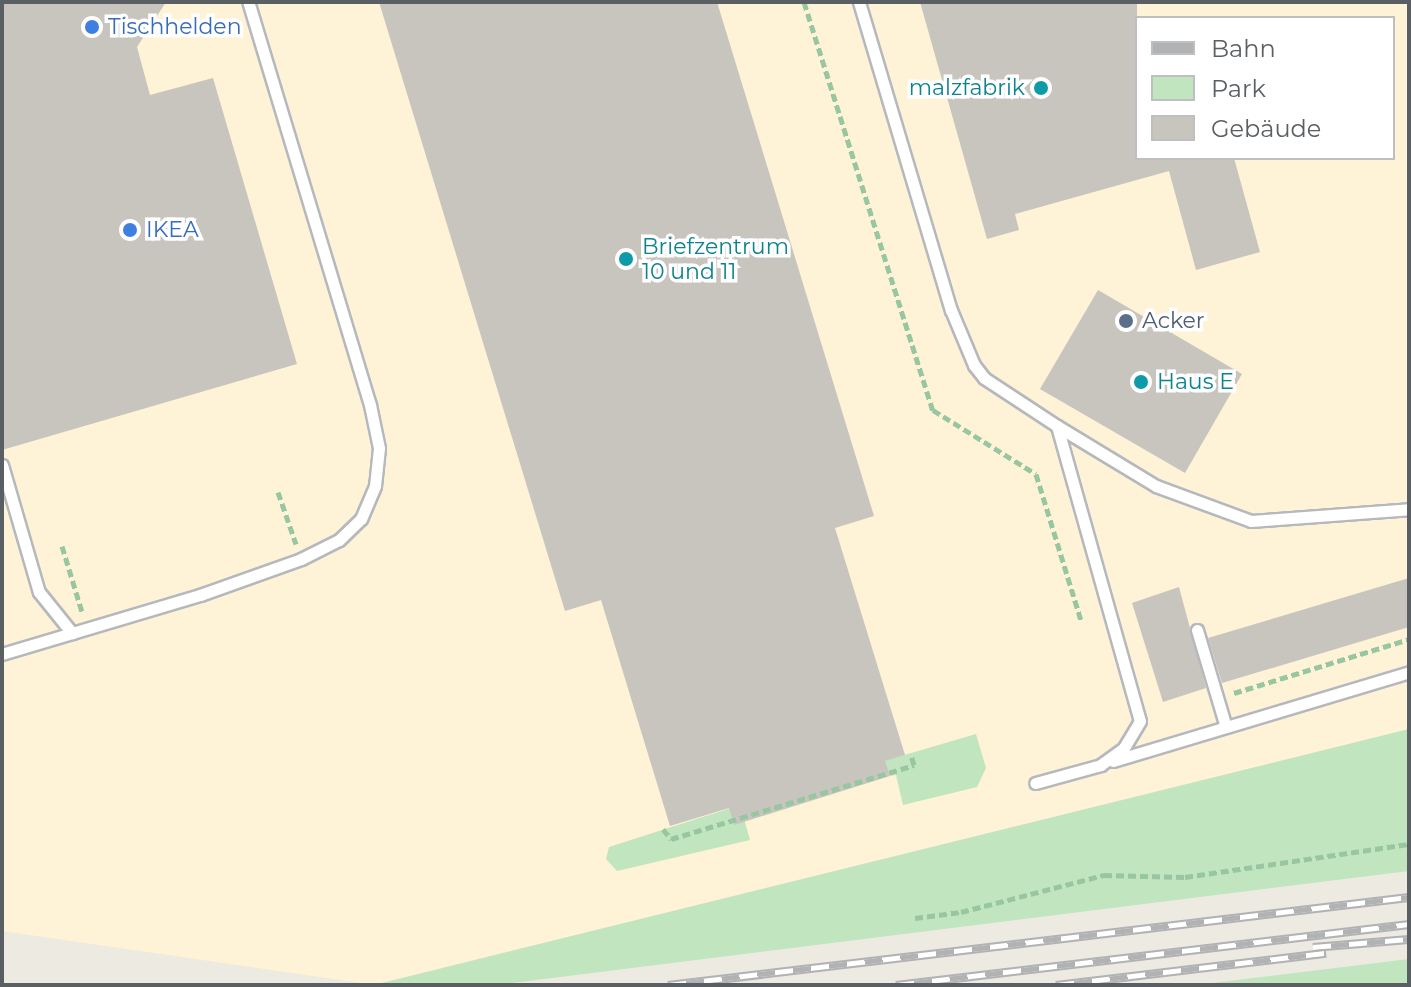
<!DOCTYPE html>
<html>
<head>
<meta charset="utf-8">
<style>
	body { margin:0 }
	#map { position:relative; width:1411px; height:987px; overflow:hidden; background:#edeae2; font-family:Montserrat,sans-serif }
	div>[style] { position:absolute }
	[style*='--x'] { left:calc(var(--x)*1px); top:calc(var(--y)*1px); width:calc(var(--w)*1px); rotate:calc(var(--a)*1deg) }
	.commercial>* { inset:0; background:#fef2d7 }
	.green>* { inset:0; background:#c1e5be }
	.building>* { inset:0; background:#c8c5bf }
	.path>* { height:5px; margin-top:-2.5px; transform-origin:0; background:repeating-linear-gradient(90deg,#97c6a1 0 8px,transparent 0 12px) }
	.roads { filter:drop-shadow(2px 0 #b5b8bc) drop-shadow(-2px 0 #b5b8bc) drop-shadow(0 2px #b5b8bc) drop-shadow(0 -2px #b5b8bc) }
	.service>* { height:11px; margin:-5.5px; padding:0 5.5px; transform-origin:5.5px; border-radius:5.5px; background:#fff }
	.rail>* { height:9px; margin-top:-4.5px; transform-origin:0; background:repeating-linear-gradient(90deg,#fff 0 18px,#b1b2b3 0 36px); box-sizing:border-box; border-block:2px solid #b1b2b3 }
	.dots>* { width:22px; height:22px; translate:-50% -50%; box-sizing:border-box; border:4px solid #fff; border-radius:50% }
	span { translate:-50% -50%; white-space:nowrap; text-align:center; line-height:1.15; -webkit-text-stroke:7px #fff; paint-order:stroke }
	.shop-label { font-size:22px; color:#366cbe }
	.left { translate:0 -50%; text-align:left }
	.culture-label { font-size:22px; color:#0d838f }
	.right { translate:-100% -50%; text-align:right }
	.service-label { font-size:22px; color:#4e5e75 }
	.frame { position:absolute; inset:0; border:4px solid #5a5f63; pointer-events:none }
	.legend { position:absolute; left:1135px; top:16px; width:260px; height:144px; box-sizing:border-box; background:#fff; border:2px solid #bdbfc1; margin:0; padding:10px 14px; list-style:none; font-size:24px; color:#5a5f63 }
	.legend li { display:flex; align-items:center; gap:16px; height:40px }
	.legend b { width:40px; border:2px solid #bdbfc1 }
</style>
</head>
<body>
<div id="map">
	<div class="commercial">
		<i style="clip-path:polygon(evenodd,2px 2px,1409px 2px,1409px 729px,374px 985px,2px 931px,2px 2px,1137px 18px,1393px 18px,1393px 158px,1137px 158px,1137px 18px)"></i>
	</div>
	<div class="green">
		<i style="clip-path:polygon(1409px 729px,1409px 871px,495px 985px,374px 985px)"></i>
		<i style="clip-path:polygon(976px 734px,986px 768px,977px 787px,903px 805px,896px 775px,890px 776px,884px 761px)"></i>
		<i style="clip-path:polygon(740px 805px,750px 840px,617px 871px,606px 859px,609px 847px)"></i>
		<i style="clip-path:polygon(1409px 959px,1409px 985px,1196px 985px)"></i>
	</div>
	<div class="building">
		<i style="clip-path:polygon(2px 2px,166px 2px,137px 47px,150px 95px,213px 78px,297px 364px,2px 450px)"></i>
		<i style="clip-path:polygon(379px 2px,717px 2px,874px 516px,835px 528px,905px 755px,885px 761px,890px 776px,734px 825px,729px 808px,670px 826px,601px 600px,565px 611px)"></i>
		<i style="clip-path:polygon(920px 2px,1137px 2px,1137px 158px,1234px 158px,1260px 252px,1196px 270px,1169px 171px,1015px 214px,1019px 230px,987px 239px)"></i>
		<i style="clip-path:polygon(1098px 290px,1242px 374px,1185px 473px,1040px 389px)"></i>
		<i style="clip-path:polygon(1409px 578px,1409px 627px,1222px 683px,1208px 638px)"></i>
		<i style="clip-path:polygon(1179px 587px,1206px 688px,1163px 702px,1132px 603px)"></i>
	</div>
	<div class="path">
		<i style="--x:804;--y:2;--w:428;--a:72.5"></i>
		<i style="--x:933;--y:410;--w:121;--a:31.9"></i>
		<i style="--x:1036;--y:474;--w:153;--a:72.9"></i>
		<i style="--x:278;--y:492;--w:55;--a:70.9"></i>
		<i style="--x:62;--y:546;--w:69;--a:73.1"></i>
		<i style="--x:1234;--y:693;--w:183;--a:-17.1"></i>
		<i style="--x:663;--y:829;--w:13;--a:51"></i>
		<i style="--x:671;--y:839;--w:254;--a:-16.9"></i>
		<i style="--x:914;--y:765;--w:10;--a:-107"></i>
		<i style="--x:915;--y:918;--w:46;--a:-7.4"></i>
		<i style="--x:961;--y:912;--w:148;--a:-14.5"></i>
		<i style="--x:1104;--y:875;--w:81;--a:1.4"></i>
		<i style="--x:1185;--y:877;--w:226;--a:-8.4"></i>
	</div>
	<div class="roads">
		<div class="service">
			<i style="--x:859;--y:2;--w:321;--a:73.4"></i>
			<i style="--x:951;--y:310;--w:60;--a:67.3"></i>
			<i style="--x:974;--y:365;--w:16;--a:52"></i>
			<i style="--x:984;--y:378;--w:87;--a:33.3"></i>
			<i style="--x:1057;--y:426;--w:306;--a:74.3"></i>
			<i style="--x:1140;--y:721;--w:31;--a:121"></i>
			<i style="--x:1124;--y:748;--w:29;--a:144"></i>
			<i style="--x:1101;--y:765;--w:68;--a:164.7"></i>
			<i style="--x:1057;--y:426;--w:116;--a:31.2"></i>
			<i style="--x:1156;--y:486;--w:101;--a:20.2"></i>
			<i style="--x:1251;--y:521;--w:158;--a:-4.3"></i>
			<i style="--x:2;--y:465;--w:132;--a:73.8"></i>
			<i style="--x:39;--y:592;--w:53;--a:51.2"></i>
			<i style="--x:1197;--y:630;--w:101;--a:73.4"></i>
			<i style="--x:2;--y:654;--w:207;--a:-16.6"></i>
			<i style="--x:200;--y:595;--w:107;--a:-19.6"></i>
			<i style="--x:301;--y:559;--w:42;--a:-26.6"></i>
			<i style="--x:339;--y:540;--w:30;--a:-44"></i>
			<i style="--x:361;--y:519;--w:36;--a:-67"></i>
			<i style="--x:375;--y:486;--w:38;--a:-84"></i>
			<i style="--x:379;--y:448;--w:44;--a:-101.8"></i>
			<i style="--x:370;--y:405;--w:421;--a:-106.8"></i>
			<i style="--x:1113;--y:761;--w:309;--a:-16.7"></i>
		</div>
	</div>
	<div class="rail">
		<i style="--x:1313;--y:947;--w:96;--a:-4.8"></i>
		<i style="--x:668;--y:985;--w:746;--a:-6.77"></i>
		<i style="--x:896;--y:985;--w:517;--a:-6.78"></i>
		<i style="--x:1056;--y:985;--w:272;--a:-6.8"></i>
	</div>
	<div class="dots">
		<i style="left:92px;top:27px;background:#3f7fe0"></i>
		<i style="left:1041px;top:88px;background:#0f9aa8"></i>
		<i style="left:130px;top:230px;background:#3f7fe0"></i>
		<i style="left:626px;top:259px;background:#0f9aa8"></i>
		<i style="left:1126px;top:321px;background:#5c6f8a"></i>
		<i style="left:1141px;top:382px;background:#0f9aa8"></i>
	</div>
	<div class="shop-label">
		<span class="left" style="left:108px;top:27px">Tischhelden</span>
		<span class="left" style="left:146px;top:230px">IKEA</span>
	</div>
	<div class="culture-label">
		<span class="right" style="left:1025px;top:88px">malzfabrik</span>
		<span class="left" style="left:642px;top:259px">Briefzentrum<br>10 und 11</span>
		<span class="left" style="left:1157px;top:382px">Haus E</span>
	</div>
	<div class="service-label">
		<span class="left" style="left:1142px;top:321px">Acker</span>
	</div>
	<div class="frame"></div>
	<ul class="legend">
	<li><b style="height:10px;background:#b1b2b3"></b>Bahn</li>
	<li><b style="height:22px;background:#c1e5be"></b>Park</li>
	<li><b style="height:22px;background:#c8c5bf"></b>Gebäude</li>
	</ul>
</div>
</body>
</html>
